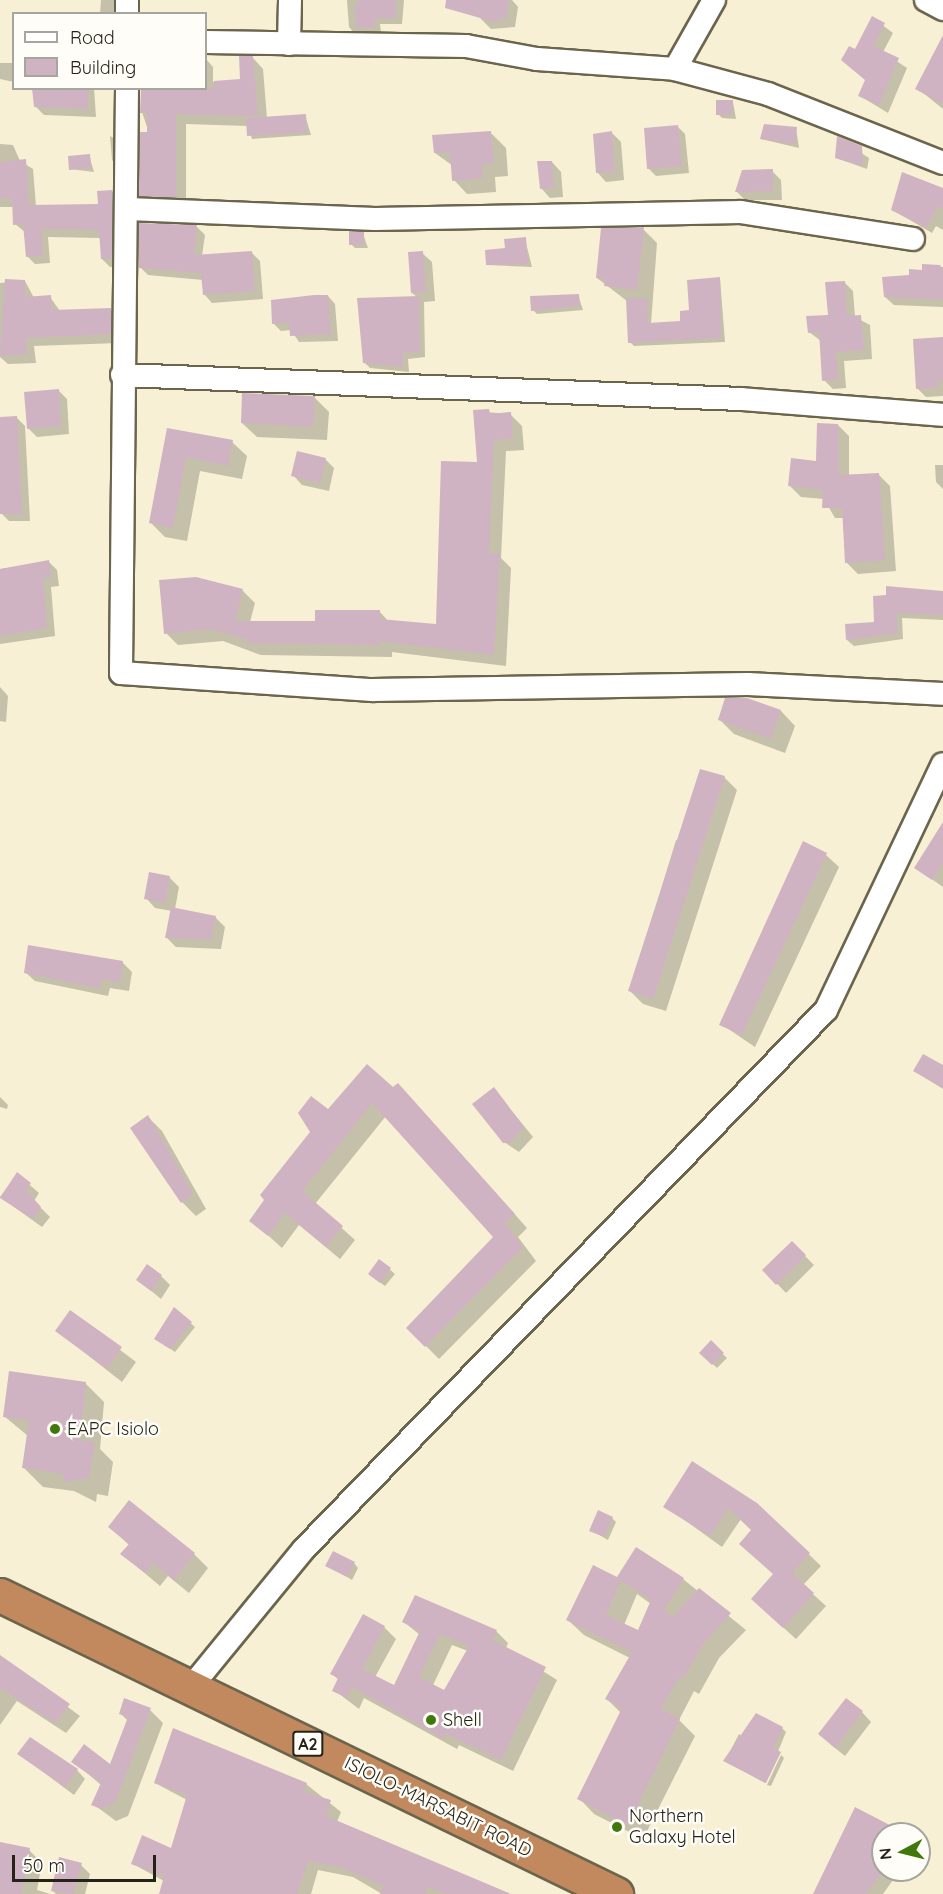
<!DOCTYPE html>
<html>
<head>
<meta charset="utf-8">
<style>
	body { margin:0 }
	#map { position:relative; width:943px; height:1894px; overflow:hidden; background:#f7f0d4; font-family:Quicksand,sans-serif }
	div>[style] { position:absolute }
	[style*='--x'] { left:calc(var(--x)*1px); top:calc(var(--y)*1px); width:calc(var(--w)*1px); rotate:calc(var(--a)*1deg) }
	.shadow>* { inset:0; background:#0003 }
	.building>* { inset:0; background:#cfb3c2 }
	.roads { filter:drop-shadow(2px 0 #6b654d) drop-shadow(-2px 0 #6b654d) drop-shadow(0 2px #6b654d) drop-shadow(0 -2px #6b654d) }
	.minor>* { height:22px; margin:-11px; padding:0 11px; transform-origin:11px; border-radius:11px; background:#fff }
	.highway>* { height:33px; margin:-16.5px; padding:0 16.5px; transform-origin:16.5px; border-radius:16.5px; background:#c1895d }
	.dots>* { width:16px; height:16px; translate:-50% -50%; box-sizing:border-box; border:3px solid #fefdf7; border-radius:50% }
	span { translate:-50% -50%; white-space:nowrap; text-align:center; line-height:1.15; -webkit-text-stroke:5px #fefdf7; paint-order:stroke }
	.shield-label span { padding:2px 4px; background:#fefdf7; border:2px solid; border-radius:4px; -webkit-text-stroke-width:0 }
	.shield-label { font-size:16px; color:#252319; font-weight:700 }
	.poi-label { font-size:18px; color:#252319 }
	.left { translate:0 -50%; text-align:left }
	.street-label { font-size:18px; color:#252319 }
	.legend { position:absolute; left:12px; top:12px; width:195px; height:78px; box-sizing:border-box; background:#fefdf7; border:2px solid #a7a69e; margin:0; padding:8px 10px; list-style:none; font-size:18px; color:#252319 }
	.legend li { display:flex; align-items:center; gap:12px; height:30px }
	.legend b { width:30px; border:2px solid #a7a69e }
	.north { position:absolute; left:871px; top:1822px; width:60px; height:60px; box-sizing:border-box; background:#fefdf7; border:2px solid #a7a69e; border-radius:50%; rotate:263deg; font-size:16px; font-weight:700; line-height:24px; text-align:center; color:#252319 }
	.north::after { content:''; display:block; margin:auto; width:21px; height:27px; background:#41780b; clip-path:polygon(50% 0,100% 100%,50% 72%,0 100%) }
	.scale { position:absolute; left:12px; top:1855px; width:144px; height:27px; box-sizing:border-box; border:3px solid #252319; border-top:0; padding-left:8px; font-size:18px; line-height:21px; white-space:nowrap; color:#252319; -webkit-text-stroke:4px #fefdf7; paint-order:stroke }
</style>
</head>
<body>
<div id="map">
	<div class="shadow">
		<i style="clip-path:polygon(101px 0,123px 0,122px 14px,100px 14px)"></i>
		<i style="clip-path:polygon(347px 0,404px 0,402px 24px,380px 24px,381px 33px,355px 34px,349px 27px)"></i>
		<i style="clip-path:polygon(476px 0,512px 0,518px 7px,515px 27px,491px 29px,474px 12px)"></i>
		<i style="clip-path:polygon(873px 18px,893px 33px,883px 52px,907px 68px,888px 113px,860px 96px,866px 80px,855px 51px)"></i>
		<i style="clip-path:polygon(943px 39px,943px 109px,917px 88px)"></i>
		<i style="clip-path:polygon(253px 58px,263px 69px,267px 118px,305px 115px,311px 135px,252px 139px,248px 126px,186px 124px,186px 208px,152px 206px,141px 195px,149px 133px,142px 112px,206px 88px,206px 59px,213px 67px,213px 82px,241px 80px)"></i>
		<i style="clip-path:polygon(0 63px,14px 63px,14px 82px,0 79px)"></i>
		<i style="clip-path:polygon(57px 88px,94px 88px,96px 117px,44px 115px,35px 106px)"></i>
		<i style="clip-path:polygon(733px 102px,736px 119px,722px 118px,718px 114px)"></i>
		<i style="clip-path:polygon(678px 127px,685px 134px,689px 173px,656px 176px,648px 168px)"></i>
		<i style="clip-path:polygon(796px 128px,799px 148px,761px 139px)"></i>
		<i style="clip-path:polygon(612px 133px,621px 142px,624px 180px,606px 182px,597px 172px)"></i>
		<i style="clip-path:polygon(492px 134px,506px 148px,508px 176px,495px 177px,496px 192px,467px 194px,454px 180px,453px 166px,435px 153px,434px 136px)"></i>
		<i style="clip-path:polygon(110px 136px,117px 140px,116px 165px,112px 160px)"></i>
		<i style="clip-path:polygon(838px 138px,869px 158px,867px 169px,836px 158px)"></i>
		<i style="clip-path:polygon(0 144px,13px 145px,20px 161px,33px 169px,36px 207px,100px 206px,112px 191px,120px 199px,119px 266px,110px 267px,102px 259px,101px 238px,48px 237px,50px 263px,35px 264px,27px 256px,25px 232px,15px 224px,14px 207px,0 207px)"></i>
		<i style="clip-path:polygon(89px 155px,94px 172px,70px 169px)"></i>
		<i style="clip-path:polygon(552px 162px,561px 172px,563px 197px,550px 198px,541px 188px)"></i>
		<i style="clip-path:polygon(772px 171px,781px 180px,782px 200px,745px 200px,736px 191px)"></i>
		<i style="clip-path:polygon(943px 189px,943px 230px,936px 226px,932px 233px,893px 210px)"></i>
		<i style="clip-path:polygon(197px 227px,205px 235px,202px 256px,251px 252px,260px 261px,263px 299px,212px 303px,204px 294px,203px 280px,148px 275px,140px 267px)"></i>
		<i style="clip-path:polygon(643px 229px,657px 243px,651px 324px,682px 322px,720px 278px,725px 342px,634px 346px,630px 342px,627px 301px,597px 278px)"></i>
		<i style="clip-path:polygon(363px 234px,368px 248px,355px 248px,351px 244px)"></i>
		<i style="clip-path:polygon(525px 239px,532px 267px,487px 265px,507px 249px)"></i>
		<i style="clip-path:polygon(422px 253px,432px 262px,435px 301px,424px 302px,425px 357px,408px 359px,409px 372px,370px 368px,364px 362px,417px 297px,412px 293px)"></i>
		<i style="clip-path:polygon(924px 265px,943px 267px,943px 307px,894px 305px,885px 297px,923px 271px)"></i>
		<i style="clip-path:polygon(25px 281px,34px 298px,50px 297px,60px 311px,111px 310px,120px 319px,119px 343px,34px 346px,36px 363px,8px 364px,0 357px,0 283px)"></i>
		<i style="clip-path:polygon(844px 282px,853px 291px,855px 317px,870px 325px,872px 359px,844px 361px,846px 388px,833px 389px,824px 380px,821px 341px,809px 332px,829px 316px)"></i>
		<i style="clip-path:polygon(578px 295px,583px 310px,537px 314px,533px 310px)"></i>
		<i style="clip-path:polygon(328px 296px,335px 304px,338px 341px,299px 342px,291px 330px,281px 331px,274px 324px)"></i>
		<i style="clip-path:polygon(943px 338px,943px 396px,926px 397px,918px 389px)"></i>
		<i style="clip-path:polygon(59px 391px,67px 399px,69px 434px,37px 437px,28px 428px)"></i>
		<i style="clip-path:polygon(314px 397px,329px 412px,327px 440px,257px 437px,242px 423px)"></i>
		<i style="clip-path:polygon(474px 411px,510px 414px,522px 426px,524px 450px,506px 451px,501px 558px,511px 568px,506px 666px,392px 652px,392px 657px,261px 655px,223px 641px,178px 645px,166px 633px,195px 578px,243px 591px,255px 603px,250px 622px,316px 623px,380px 612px,389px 622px,437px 626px,479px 464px)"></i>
		<i style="clip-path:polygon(17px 418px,25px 426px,30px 521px,9px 521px,1px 513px,0 419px)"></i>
		<i style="clip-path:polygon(838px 425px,849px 436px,849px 476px,879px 475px,890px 486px,896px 571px,858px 574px,847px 563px,844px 518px,835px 518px,824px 499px,801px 497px,790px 486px,818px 463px)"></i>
		<i style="clip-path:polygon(169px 429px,232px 442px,247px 456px,242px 479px,200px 471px,187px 541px,165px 537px,151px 523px)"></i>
		<i style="clip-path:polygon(325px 459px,334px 468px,329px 491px,302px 485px,293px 475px)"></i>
		<i style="clip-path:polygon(935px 465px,943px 465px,943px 489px,936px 482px)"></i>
		<i style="clip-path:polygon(49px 562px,57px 570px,59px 586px,51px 587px,55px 636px,0 644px,0 569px)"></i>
		<i style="clip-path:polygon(943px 591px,943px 620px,902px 618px,903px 639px,854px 646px,847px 640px,875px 624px,874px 597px)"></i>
		<i style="clip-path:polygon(0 687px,8px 696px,6px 722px,0 721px)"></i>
		<i style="clip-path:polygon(747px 699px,781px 711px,795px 726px,785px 753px,734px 734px,719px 719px)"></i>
		<i style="clip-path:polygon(724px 777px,737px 790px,666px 1011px,643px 1004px,630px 991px,676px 840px,681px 842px)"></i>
		<i style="clip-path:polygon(943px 825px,943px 887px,916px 868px)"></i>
		<i style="clip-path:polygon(826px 855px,839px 867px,755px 1047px,721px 1024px)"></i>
		<i style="clip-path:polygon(169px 877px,179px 887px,175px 909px,215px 917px,225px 927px,221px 949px,176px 947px,167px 938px,172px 911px,155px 908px,146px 898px)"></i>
		<i style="clip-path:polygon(123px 963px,132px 972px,129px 991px,110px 988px,108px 996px,35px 981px,25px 972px)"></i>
		<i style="clip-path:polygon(943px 1067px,943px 1089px,914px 1071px)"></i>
		<i style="clip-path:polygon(393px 1089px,411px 1098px,527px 1228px,518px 1237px,536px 1261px,439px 1359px,408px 1328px,495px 1237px,386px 1116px,315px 1204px,355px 1240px,340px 1259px,299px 1225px,282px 1248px,251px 1220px,328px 1112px)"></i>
		<i style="clip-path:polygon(494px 1089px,533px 1137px,519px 1152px,504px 1142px)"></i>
		<i style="clip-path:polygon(0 1097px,8px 1105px,7px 1109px,0 1107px)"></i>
		<i style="clip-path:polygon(148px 1117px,162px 1131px,206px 1209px,196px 1216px,182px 1202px)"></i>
		<i style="clip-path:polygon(17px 1174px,39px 1193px,34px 1201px,50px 1217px,42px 1227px,0 1197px)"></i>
		<i style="clip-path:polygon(792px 1243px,814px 1265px,786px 1293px,764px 1270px)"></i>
		<i style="clip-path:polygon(380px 1261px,395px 1274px,385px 1286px,374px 1278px)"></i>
		<i style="clip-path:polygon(161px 1276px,170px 1285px,161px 1299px,138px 1280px)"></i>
		<i style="clip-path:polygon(174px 1309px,195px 1327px,175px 1352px,156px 1339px)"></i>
		<i style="clip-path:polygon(70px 1312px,136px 1362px,122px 1382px,57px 1331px)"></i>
		<i style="clip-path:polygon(711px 1343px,727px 1358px,717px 1368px,701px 1353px)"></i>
		<i style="clip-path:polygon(85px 1383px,104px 1402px,100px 1449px,113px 1462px,108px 1496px,97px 1494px,96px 1502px,74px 1491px,43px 1487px,24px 1468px,28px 1436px,4px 1416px)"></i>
		<i style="clip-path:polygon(756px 1504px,821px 1566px,803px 1585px,826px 1606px,796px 1639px,765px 1611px,775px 1575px,753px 1530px,741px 1519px,722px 1547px,665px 1506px)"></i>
		<i style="clip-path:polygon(612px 1518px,616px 1522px,608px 1540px,591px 1530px)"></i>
		<i style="clip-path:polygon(110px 1527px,194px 1554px,208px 1568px,189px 1593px,168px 1576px,160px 1586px,122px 1554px,129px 1545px)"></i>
		<i style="clip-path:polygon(354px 1563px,358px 1568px,352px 1580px,327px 1565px)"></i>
		<i style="clip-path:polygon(evenodd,617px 1578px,683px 1579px,746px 1630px,719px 1658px,699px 1694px,694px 1691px,679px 1720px,695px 1736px,643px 1839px,594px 1814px,579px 1798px,621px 1713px,607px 1699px,630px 1658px,584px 1635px,568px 1620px,617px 1578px,637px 1594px,651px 1604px,639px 1632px,624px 1625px,637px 1594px)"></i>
		<i style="clip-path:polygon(evenodd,404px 1622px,496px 1631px,508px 1643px,506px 1648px,557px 1680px,513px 1771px,459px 1745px,457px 1749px,364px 1698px,359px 1709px,334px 1690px,339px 1680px,332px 1674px,384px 1627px,396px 1639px,375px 1677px,395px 1687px,420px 1635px,404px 1622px,452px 1645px,468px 1651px,445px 1692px,433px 1685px,452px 1645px)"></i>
		<i style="clip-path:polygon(0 1657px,80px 1716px,66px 1733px,17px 1701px,0 1725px)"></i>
		<i style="clip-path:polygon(150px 1710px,163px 1723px,128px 1816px,116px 1821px,93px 1804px,101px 1785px,73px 1761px,111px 1767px,128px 1721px,120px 1713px)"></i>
		<i style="clip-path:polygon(862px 1712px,871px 1722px,845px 1756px,830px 1744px)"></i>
		<i style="clip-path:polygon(782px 1728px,786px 1732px,765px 1783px,725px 1761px,739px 1734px,745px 1738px)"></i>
		<i style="clip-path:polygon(19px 1754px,77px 1770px,85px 1779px,74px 1795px)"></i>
		<i style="clip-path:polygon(781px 1755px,784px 1758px,771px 1786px,767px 1785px)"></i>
		<i style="clip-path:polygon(155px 1783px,306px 1784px,341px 1812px,337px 1822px,508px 1894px,382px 1894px,353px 1877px,318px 1870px,311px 1894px,160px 1894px,164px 1881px,133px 1864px,172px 1850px,187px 1800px)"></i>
		<i style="clip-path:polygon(856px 1809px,896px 1834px,883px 1834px,883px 1870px,900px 1870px,883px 1894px,815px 1894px)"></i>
		<i style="clip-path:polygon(0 1843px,29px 1850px,42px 1863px,37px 1890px,50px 1894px,0 1894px)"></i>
		<i style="clip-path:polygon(81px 1865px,90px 1874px,85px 1894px,56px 1894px,52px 1890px)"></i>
	</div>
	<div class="building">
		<i style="clip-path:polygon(361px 0,396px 0,396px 18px,375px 18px,375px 27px,356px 28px,355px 4px)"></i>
		<i style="clip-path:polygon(446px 0,509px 0,506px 19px,499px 18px,498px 23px,445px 8px)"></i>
		<i style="clip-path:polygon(872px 16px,885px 23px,873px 46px,899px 58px,879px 105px,858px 96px,865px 80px,841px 60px,849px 46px,855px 49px)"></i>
		<i style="clip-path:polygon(943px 35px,943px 104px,915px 89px)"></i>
		<i style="clip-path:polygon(239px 56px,253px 56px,258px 116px,176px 114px,176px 197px,139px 196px,140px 132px,147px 132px,147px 113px,140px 113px,141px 88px,215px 88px,214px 81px,240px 79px)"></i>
		<i style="clip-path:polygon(32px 88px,88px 88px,88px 109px,34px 107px)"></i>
		<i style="clip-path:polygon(716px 100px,733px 100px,732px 115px,716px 115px)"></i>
		<i style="clip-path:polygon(306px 114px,307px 132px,247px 136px,246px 118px)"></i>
		<i style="clip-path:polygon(764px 124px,797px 127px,795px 144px,760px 139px)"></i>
		<i style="clip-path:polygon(678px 125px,682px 166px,647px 169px,644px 128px)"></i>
		<i style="clip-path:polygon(491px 131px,494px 163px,482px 164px,483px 178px,452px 181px,450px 152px,434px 153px,432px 135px)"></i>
		<i style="clip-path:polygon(612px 131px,615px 172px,596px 173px,593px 134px)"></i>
		<i style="clip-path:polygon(837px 136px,862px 146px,863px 166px,835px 158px)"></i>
		<i style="clip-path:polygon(90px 154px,91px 168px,69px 170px,68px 156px)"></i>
		<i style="clip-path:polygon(26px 159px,29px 205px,98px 204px,97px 191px,112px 190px,112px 258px,101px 259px,99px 231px,75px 229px,41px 229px,43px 255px,26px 257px,23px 224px,13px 225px,12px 199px,0 198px,0 162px)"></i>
		<i style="clip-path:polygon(537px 161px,552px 161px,554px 188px,540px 189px)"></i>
		<i style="clip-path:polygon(773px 169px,773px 191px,735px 192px,742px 170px)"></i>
		<i style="clip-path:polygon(902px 172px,943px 188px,943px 208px,938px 206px,926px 228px,891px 210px)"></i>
		<i style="clip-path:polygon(139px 223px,197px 225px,194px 255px,252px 251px,255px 291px,203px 295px,201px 273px,139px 268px)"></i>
		<i style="clip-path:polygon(644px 227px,637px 290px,604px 286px,605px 279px,596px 278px,601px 228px)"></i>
		<i style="clip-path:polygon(349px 231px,364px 232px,364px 244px,349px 245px)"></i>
		<i style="clip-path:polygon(526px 237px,528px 264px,486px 265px,485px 250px,505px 248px,504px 239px)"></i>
		<i style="clip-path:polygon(423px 251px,426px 292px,411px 293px,408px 252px)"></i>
		<i style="clip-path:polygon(922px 264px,940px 265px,943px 271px,943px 300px,884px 297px,882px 277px,909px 275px,909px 269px,922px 270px)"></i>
		<i style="clip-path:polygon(720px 277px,721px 338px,628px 343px,626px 299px,647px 298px,648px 323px,680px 321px,680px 311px,689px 310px,687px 280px)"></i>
		<i style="clip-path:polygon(5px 279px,25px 280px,25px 297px,51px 295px,52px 310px,111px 308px,111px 334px,26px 338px,27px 354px,0 356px)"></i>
		<i style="clip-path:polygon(845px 281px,847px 316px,861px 315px,864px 350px,836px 352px,838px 379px,822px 381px,819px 332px,808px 333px,806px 316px,828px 315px,825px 282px)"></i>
		<i style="clip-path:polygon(579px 294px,580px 306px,531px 311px,530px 296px)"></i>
		<i style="clip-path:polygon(314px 295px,328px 295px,331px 334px,290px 336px,289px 323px,272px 324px,271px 300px)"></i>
		<i style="clip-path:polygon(419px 296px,420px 352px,403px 353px,403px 367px,363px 363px,357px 298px)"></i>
		<i style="clip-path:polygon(943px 337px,943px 381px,937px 381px,938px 388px,916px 389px,913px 339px)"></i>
		<i style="clip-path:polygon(59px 389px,61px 426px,27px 429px,24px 392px)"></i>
		<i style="clip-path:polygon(242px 393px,315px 396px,313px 427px,241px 423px)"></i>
		<i style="clip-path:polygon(489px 409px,490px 414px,511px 412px,513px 438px,494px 440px,489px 553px,500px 554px,494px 655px,380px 641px,380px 645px,247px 643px,247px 639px,210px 629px,164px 634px,159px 580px,196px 577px,243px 589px,235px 621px,315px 621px,315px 610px,380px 610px,380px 619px,436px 624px,441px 461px,477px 462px,473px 410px)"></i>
		<i style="clip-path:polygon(17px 416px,22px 514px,0 514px,0 417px)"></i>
		<i style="clip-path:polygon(817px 423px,838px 424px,839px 475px,879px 473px,885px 560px,845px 563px,842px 508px,822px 508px,823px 490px,788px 486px,791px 458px,816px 461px)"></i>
		<i style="clip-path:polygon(167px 428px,233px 440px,228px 466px,186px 457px,173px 528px,149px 523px)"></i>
		<i style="clip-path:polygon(297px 451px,326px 458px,320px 483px,291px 476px)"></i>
		<i style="clip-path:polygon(49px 560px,51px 578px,43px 578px,47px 628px,0 636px,0 569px)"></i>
		<i style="clip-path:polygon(886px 586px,943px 591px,943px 615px,896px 613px,898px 633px,846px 640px,845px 624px,874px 622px,873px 596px,886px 595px)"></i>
		<i style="clip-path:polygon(725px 698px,747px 698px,781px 710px,771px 739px,718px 720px)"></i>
		<i style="clip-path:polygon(700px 769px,725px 776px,653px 999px,628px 991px)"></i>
		<i style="clip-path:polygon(943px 822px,943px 863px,932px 880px,914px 868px)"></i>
		<i style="clip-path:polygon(803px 841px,827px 853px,742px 1035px,719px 1025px)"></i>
		<i style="clip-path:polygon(149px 872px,170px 876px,165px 903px,144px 899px)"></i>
		<i style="clip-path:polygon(171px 907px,216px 916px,211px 940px,165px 938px)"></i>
		<i style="clip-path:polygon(28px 945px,123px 961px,120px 982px,101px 979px,99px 988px,24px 973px)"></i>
		<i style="clip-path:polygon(923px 1054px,943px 1065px,943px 1088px,913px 1071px)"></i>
		<i style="clip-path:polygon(367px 1064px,393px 1087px,398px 1083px,515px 1214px,505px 1223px,523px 1247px,425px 1347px,406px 1328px,493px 1237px,372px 1103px,302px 1191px,343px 1226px,326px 1247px,285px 1213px,268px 1236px,249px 1221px,264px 1200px,260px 1195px,310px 1132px,298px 1113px,311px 1096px,328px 1109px)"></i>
		<i style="clip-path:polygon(494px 1087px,524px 1127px,510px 1143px,503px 1143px,472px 1104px)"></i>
		<i style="clip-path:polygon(148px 1115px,193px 1194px,181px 1203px,130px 1128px)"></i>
		<i style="clip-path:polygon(17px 1172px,31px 1183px,26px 1190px,41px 1207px,33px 1219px,0 1198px)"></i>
		<i style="clip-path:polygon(792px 1241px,806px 1255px,776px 1285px,762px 1270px)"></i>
		<i style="clip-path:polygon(379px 1259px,391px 1268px,380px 1283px,368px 1274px)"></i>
		<i style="clip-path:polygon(147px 1264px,162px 1275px,151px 1291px,136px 1280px)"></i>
		<i style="clip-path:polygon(174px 1307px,192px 1322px,170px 1349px,154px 1339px)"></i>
		<i style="clip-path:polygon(70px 1310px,122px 1347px,107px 1369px,55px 1331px)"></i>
		<i style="clip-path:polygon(711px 1340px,724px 1353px,712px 1365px,699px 1353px)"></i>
		<i style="clip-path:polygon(9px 1371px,86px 1382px,80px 1440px,95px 1442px,89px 1478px,63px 1482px,64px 1474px,22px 1468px,29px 1420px,3px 1417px)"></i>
		<i style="clip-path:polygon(692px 1461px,757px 1503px,810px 1553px,792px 1573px,814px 1593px,783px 1628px,751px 1599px,773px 1574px,739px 1544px,751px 1530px,728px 1508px,710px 1536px,663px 1507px)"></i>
		<i style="clip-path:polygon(129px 1500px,195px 1553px,174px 1580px,153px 1563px,145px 1573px,120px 1554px,129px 1544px,108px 1527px)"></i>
		<i style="clip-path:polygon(598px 1510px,613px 1517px,604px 1537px,589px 1531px)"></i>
		<i style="clip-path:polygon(evenodd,636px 1547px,684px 1578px,664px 1610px,673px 1617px,699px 1588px,731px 1613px,704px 1643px,683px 1679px,679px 1677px,661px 1709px,680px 1719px,628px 1825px,577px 1799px,622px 1708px,605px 1699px,632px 1652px,566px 1620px,593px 1565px,617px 1577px,636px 1547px,621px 1580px,651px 1600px,638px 1630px,606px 1615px,621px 1580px)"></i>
		<i style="clip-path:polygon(333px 1551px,355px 1562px,347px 1577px,325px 1566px)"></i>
		<i style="clip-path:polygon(evenodd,415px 1595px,497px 1630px,492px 1640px,546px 1667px,501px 1760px,447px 1734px,444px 1739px,352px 1687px,347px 1698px,332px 1691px,338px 1678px,330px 1674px,363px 1614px,385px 1626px,362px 1669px,394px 1685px,420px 1631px,402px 1622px,415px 1595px,440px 1634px,469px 1646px,444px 1690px,419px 1677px,440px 1634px)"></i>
		<i style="clip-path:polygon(0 1655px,70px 1704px,55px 1723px,0 1688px)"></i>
		<i style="clip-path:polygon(124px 1698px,151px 1708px,115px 1803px,101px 1809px,91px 1805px,101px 1783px,71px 1762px,84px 1744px,110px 1764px,128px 1717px,119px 1714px)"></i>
		<i style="clip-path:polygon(846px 1698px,863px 1711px,835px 1748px,818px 1734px)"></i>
		<i style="clip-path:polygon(756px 1713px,783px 1727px,773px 1748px,781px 1752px,766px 1783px,723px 1761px)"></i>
		<i style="clip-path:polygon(173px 1728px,307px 1783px,304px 1792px,331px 1800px,326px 1816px,511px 1894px,446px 1894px,428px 1887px,425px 1894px,380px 1894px,384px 1886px,341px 1867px,308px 1861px,297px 1894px,159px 1894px,164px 1876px,131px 1864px,142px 1835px,171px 1848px,187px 1795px,154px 1783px)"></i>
		<i style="clip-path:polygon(30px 1737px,78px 1769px,65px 1787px,17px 1754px)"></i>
		<i style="clip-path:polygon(855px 1807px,907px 1834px,883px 1834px,883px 1872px,865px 1894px,813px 1894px)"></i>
		<i style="clip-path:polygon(0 1842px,30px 1848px,21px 1894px,0 1894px)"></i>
		<i style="clip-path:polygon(59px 1857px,82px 1863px,73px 1894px,51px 1891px)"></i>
	</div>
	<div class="roads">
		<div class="minor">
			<i style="--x:926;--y:0;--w:19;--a:28"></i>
			<i style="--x:127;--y:14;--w:14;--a:-90"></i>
			<i style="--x:206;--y:42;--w:260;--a:0.9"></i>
			<i style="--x:466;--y:46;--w:72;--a:10.4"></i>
			<i style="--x:537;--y:59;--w:138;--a:4.1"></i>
			<i style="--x:675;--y:69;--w:96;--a:15"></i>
			<i style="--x:768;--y:94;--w:188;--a:21.5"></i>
			<i style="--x:289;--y:44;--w:44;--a:-88.7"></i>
			<i style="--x:675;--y:69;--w:79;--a:-60.5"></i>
			<i style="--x:127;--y:88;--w:585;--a:90.59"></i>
			<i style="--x:121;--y:673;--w:252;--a:3.9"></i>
			<i style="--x:372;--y:690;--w:376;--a:-0.9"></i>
			<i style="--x:748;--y:684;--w:195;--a:2.9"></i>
			<i style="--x:128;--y:209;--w:247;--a:2.3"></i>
			<i style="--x:375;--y:219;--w:366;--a:-1.1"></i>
			<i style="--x:741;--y:212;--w:174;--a:8.9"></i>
			<i style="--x:122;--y:375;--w:619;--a:2.22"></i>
			<i style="--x:741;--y:399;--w:203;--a:4.5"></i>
			<i style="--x:191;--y:1687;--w:178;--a:-50.7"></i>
			<i style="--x:304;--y:1549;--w:750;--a:-45.92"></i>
			<i style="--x:826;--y:1010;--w:272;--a:-64.6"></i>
		</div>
		<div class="highway">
			<i style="--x:0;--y:1595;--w:685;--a:25.89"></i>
		</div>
	</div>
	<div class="dots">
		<i style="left:55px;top:1429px;background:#41780b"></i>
		<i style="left:431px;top:1720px;background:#41780b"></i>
		<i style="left:617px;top:1827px;background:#41780b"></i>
	</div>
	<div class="shield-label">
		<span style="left:308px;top:1744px">A2</span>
	</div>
	<div class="poi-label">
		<span class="left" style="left:67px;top:1429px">EAPC Isiolo</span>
		<span class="left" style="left:443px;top:1720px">Shell</span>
		<span class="left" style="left:629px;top:1827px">Northern<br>Galaxy Hotel</span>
	</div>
	<div class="street-label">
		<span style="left:438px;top:1807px;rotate:26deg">ISIOLO-MARSABIT ROAD</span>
	</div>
	<ul class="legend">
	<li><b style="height:8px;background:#fff"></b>Road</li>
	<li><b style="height:16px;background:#cfb3c2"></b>Building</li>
	</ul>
	<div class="north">N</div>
	<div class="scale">50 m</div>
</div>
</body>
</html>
